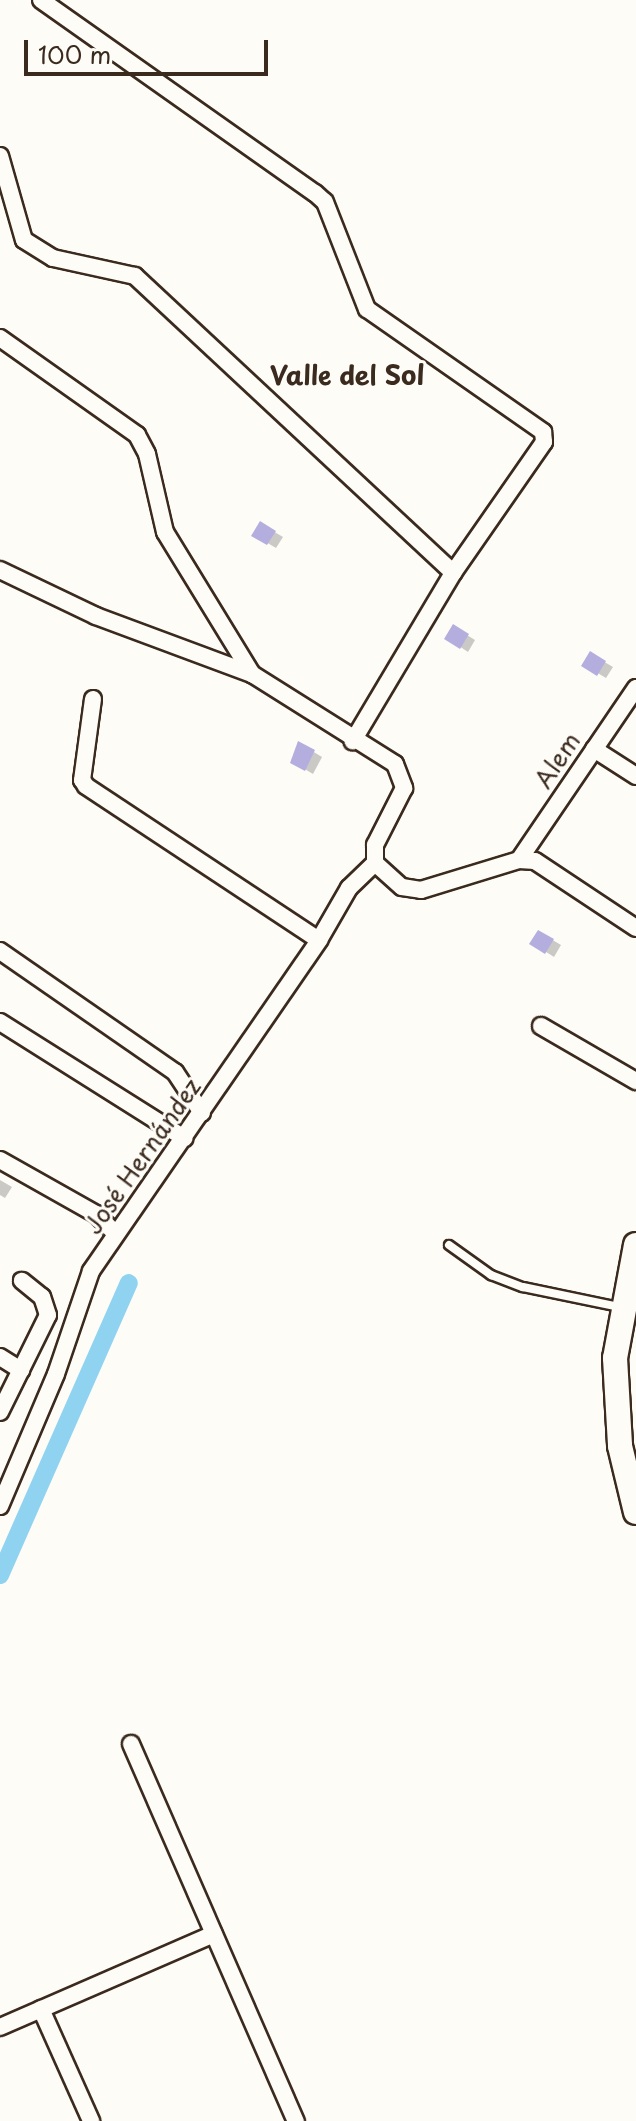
<!DOCTYPE html>
<html>
<head>
<meta charset="utf-8">
<style>
	body { margin:0 }
	#map { position:relative; width:636px; height:2121px; overflow:hidden; background:#fdfcf7; font-family:"Playpen Sans",sans-serif }
	div>[style] { position:absolute }
	[style*='--x'] { left:calc(var(--x)*1px); top:calc(var(--y)*1px); width:calc(var(--w)*1px); rotate:calc(var(--a)*1deg) }
	.shadow>* { inset:0; background:#0003 }
	.canal>* { height:18px; margin:-9px; padding:0 9px; transform-origin:9px; border-radius:9px; background:#8fd3f1 }
	.building>* { inset:0; background:#b4aedf }
	.roads { filter:drop-shadow(2px 0 #3b2a1e) drop-shadow(-2px 0 #3b2a1e) drop-shadow(0 2px #3b2a1e) drop-shadow(0 -2px #3b2a1e) }
	.service>* { height:8px; margin:-4px; padding:0 4px; transform-origin:4px; border-radius:4px; background:#fdfcf7 }
	.minor>* { height:16px; margin:-8px; padding:0 8px; transform-origin:8px; border-radius:8px; background:#fdfcf7 }
	.primary>* { height:24px; margin:-12px; padding:0 12px; transform-origin:12px; border-radius:12px; background:#fdfcf7 }
	span { translate:-50% -50%; white-space:nowrap; text-align:center; line-height:1.15; -webkit-text-stroke:6px #fdfcf7; paint-order:stroke }
	.street-label { font-size:24px; color:#3b2a1e }
	.neighbourhood-label { font-size:26px; color:#3b2a1e; font-weight:700 }
	.scale { position:absolute; left:24px; top:40px; width:244px; height:36px; box-sizing:border-box; border:4px solid #3b2a1e; border-top:0; padding-left:10px; font-size:24px; line-height:28px; white-space:nowrap; color:#3b2a1e; -webkit-text-stroke:6px #fdfcf7; paint-order:stroke }
</style>
</head>
<body>
<div id="map">
	<div class="shadow">
		<i style="clip-path:polygon(261px 524px,283px 537px,276px 548px,254px 535px)"></i>
		<i style="clip-path:polygon(454px 627px,475px 640px,468px 652px,447px 638px)"></i>
		<i style="clip-path:polygon(591px 654px,613px 667px,606px 678px,584px 665px)"></i>
		<i style="clip-path:polygon(299px 743px,322px 757px,313px 774px,293px 762px)"></i>
		<i style="clip-path:polygon(539px 932px,561px 945px,554px 957px,532px 943px)"></i>
		<i style="clip-path:polygon(0 1180px,12px 1187px,5px 1198px,0 1195px)"></i>
	</div>
	<div class="canal">
		<i style="--x:0;--y:1575;--w:319;--a:-66.2"></i>
	</div>
	<div class="building">
		<i style="clip-path:polygon(260px 521px,276px 531px,267px 545px,251px 536px)"></i>
		<i style="clip-path:polygon(453px 624px,469px 634px,460px 649px,444px 639px)"></i>
		<i style="clip-path:polygon(590px 651px,606px 661px,597px 676px,581px 666px)"></i>
		<i style="clip-path:polygon(298px 741px,315px 750px,305px 771px,290px 763px)"></i>
		<i style="clip-path:polygon(538px 930px,554px 939px,545px 954px,529px 944px)"></i>
	</div>
	<div class="roads">
		<div class="service">
			<i style="--x:449;--y:1245;--w:52;--a:35.5"></i>
			<i style="--x:491;--y:1275;--w:34;--a:21"></i>
			<i style="--x:523;--y:1287;--w:99;--a:11.7"></i>
		</div>
		<div class="minor">
			<i style="--x:41;--y:0;--w:335;--a:35.2"></i>
			<i style="--x:315;--y:193;--w:13;--a:42"></i>
			<i style="--x:325;--y:202;--w:115;--a:68.6"></i>
			<i style="--x:367;--y:309;--w:215;--a:34.9"></i>
			<i style="--x:543;--y:432;--w:10;--a:84"></i>
			<i style="--x:544;--y:442;--w:160;--a:124.8"></i>
			<i style="--x:453;--y:573;--w:196;--a:120.8"></i>
			<i style="--x:0;--y:156;--w:87;--a:74.1"></i>
			<i style="--x:24;--y:240;--w:34;--a:32"></i>
			<i style="--x:53;--y:258;--w:84;--a:12.4"></i>
			<i style="--x:135;--y:276;--w:435;--a:43"></i>
			<i style="--x:0;--y:338;--w:168;--a:35.3"></i>
			<i style="--x:137;--y:435;--w:21;--a:62"></i>
			<i style="--x:147;--y:454;--w:80;--a:77"></i>
			<i style="--x:165;--y:532;--w:167;--a:58.5"></i>
			<i style="--x:0;--y:570;--w:106;--a:25.6"></i>
			<i style="--x:96;--y:616;--w:166;--a:20.4"></i>
			<i style="--x:252;--y:674;--w:169;--a:32.2"></i>
			<i style="--x:395;--y:764;--w:26;--a:69"></i>
			<i style="--x:404;--y:788;--w:64;--a:117"></i>
			<i style="--x:375;--y:845;--w:18;--a:90"></i>
			<i style="--x:375;--y:863;--w:36;--a:42"></i>
			<i style="--x:402;--y:887;--w:19;--a:9"></i>
			<i style="--x:421;--y:890;--w:102;--a:-17"></i>
			<i style="--x:519;--y:860;--w:16;--a:4"></i>
			<i style="--x:535;--y:861;--w:121;--a:33.6"></i>
			<i style="--x:93;--y:699;--w:82;--a:97.7"></i>
			<i style="--x:82;--y:780;--w:7;--a:56"></i>
			<i style="--x:86;--y:786;--w:279;--a:33.5"></i>
			<i style="--x:594;--y:749;--w:50;--a:32.7"></i>
			<i style="--x:519;--y:860;--w:208;--a:-55.8"></i>
			<i style="--x:0;--y:951;--w:213;--a:34.7"></i>
			<i style="--x:175;--y:1072;--w:49;--a:56.6"></i>
			<i style="--x:0;--y:1022;--w:218;--a:32.2"></i>
			<i style="--x:541;--y:1026;--w:110;--a:30.1"></i>
			<i style="--x:0;--y:1160;--w:110;--a:29.4"></i>
			<i style="--x:96;--y:1214;--w:28;--a:45"></i>
			<i style="--x:0;--y:1357;--w:25;--a:32"></i>
			<i style="--x:0;--y:1412;--w:108;--a:-63.7"></i>
			<i style="--x:48;--y:1315;--w:19;--a:-108"></i>
			<i style="--x:42;--y:1297;--w:26;--a:-141"></i>
			<i style="--x:0;--y:1506;--w:143;--a:-67"></i>
			<i style="--x:56;--y:1374;--w:109;--a:-71.2"></i>
			<i style="--x:91;--y:1271;--w:402;--a:-55.4"></i>
			<i style="--x:319;--y:940;--w:60;--a:-60"></i>
			<i style="--x:349;--y:888;--w:36;--a:-44"></i>
			<i style="--x:131;--y:1744;--w:412;--a:66.4"></i>
			<i style="--x:41;--y:2009;--w:123;--a:65.9"></i>
			<i style="--x:0;--y:2027;--w:233;--a:-23.5"></i>
		</div>
		<div class="primary">
			<i style="--x:636;--y:1245;--w:115;--a:100.5"></i>
			<i style="--x:615;--y:1358;--w:88;--a:86.7"></i>
			<i style="--x:620;--y:1446;--w:68;--a:76.4"></i>
		</div>
	</div>
	<div class="street-label">
		<span style="left:557px;top:760px;rotate:-56deg">Alem</span>
		<span style="left:142px;top:1156px;rotate:-55deg">José Hernández</span>
	</div>
	<div class="neighbourhood-label">
		<span style="left:347px;top:375px">Valle del Sol</span>
	</div>
	<div class="scale">100 m</div>
</div>
</body>
</html>
